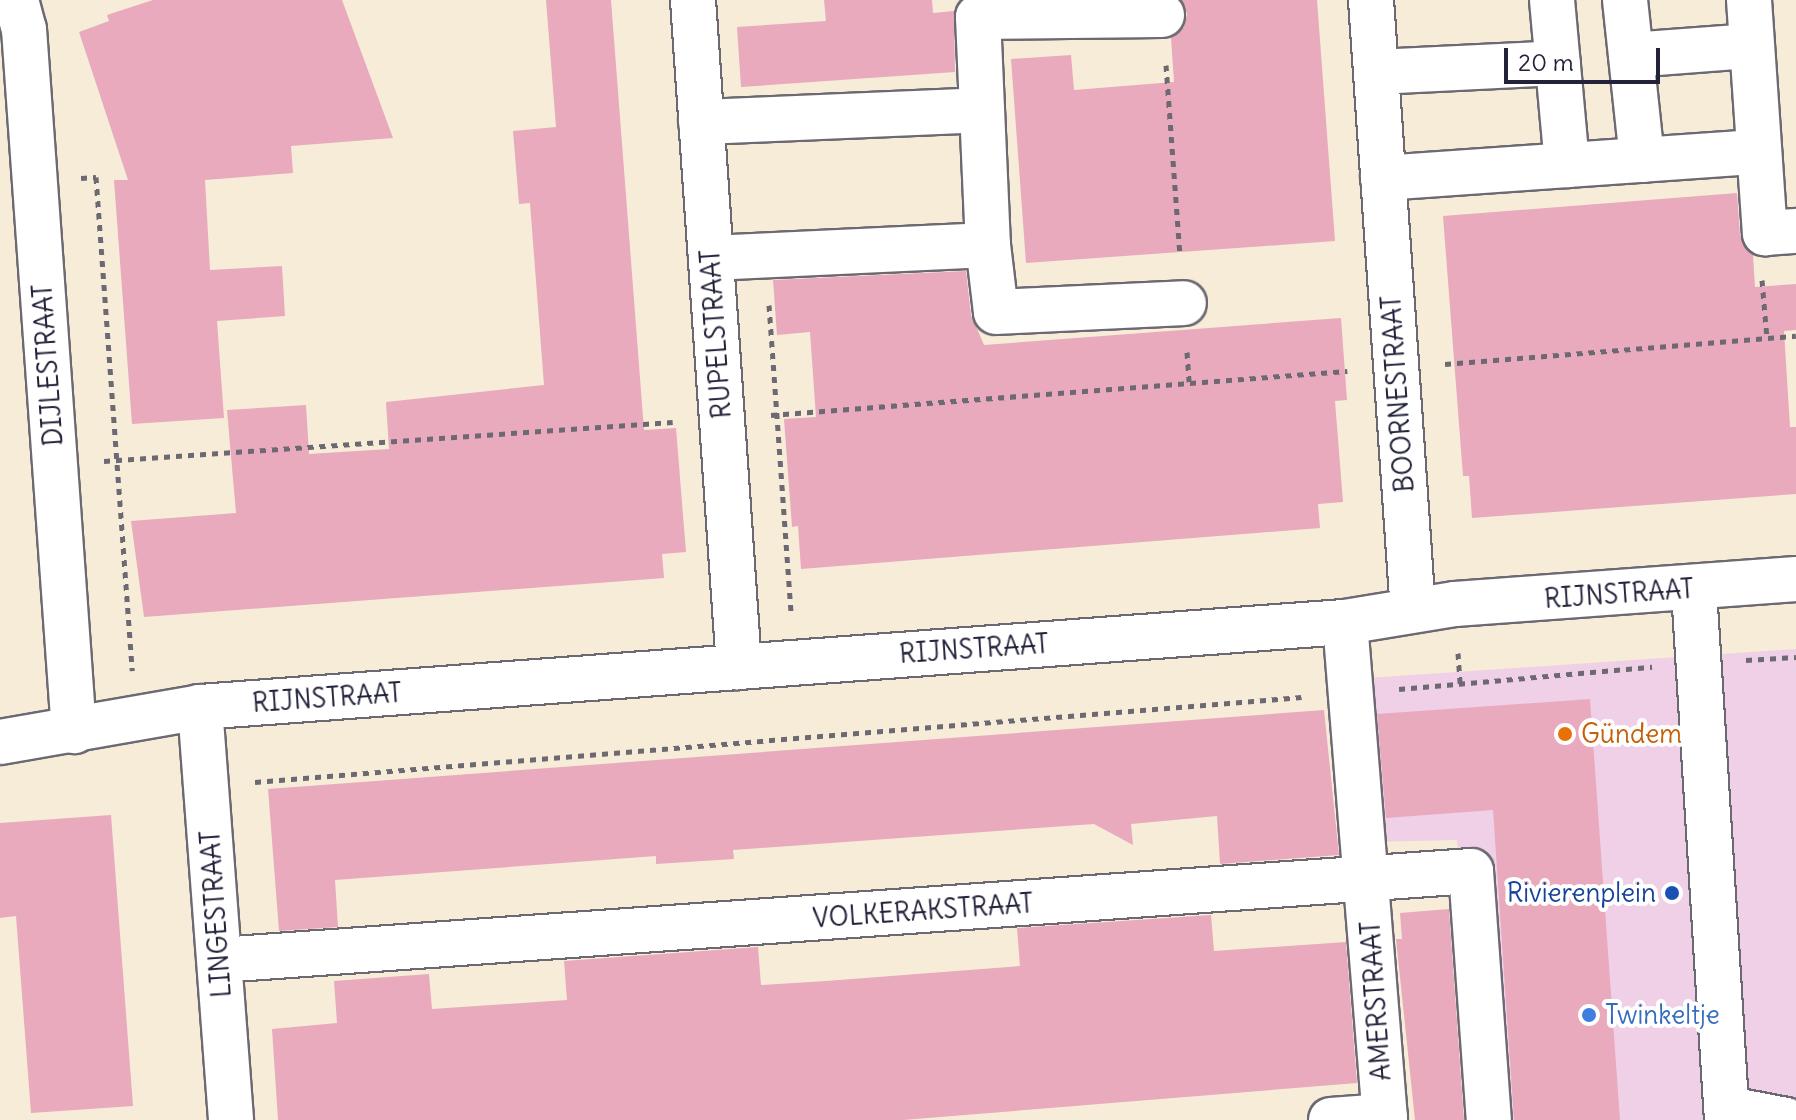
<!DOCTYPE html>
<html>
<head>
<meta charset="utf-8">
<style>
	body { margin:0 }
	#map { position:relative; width:1796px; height:1120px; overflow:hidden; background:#f6ecd8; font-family:Delius,sans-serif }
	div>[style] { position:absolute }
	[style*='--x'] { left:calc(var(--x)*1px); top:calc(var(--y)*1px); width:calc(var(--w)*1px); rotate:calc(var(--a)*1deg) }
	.built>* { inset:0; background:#efd0e7 }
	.building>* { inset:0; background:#e9aabd }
	.path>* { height:5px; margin-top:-2.5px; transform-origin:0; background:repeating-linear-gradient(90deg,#6c6972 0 6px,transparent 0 12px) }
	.roads { filter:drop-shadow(2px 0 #6c6972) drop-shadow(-2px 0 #6c6972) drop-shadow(0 2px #6c6972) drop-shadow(0 -2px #6c6972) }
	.minor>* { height:44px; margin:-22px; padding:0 22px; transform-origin:22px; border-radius:22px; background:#fff }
	.dots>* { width:22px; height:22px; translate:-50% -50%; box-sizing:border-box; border:4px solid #fff; border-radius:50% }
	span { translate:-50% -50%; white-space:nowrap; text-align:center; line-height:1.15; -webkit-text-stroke:8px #fff; paint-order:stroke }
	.street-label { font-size:26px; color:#22223b }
	.food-label { font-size:26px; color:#c56008 }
	.left { translate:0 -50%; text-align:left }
	.transit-label { font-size:26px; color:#164399 }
	.right { translate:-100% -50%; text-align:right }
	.shop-label { font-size:26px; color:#366cbe }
	.scale { position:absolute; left:1504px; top:48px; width:156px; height:36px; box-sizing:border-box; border:4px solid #22223b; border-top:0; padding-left:10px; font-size:24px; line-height:28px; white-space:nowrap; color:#22223b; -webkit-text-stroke:6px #fff; paint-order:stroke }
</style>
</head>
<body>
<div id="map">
	<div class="built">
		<i style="clip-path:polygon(1796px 649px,1796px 1120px,1479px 1120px,1457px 840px,1369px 842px,1353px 679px)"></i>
	</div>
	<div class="building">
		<i style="clip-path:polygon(153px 0,342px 0,393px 138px,291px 146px,293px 173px,205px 180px,210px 270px,282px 266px,285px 316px,217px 321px,224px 418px,132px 424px,114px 180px,128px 180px,79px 32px,109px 21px,107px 15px)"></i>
		<i style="clip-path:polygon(546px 0,611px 0,644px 430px,676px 428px,686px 552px,662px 554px,664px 578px,144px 617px,131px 521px,236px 513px,227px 410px,306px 405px,309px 454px,389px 449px,386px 402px,544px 385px,530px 203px,519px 204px,513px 131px,556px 127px)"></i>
		<i style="clip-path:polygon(824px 0,932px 0,933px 13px,954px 11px,955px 72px,741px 87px,737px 27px,826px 21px)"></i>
		<i style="clip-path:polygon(1181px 0,1317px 0,1335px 241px,1026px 263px,1011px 59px,1071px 55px,1074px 90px,1174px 82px,1171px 38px,1184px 27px,1187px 14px)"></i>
		<i style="clip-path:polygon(1737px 193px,1740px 235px,1753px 255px,1755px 287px,1796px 284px,1796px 330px,1784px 331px,1790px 427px,1796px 427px,1796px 494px,1472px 518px,1469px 476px,1463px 476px,1443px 216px)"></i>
		<i style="clip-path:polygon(966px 271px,971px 315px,984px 345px,1341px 318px,1347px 400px,1335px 401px,1343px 502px,1318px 504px,1320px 528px,801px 569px,798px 526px,792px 527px,784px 419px,816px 417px,810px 332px,777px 335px,773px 280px)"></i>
		<i style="clip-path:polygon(1590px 699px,1620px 1120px,1514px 1120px,1493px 810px,1386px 818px,1377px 714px)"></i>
		<i style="clip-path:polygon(1324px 710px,1339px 855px,1220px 864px,1217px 816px,1131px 824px,1133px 845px,1094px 824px,733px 850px,734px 859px,656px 864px,656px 856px,335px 880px,338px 927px,279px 931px,268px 789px)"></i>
		<i style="clip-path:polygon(111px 815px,133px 1106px,31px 1113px,16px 916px,0 918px,0 823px)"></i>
		<i style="clip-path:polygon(1449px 909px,1464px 1120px,1415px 1120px,1396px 939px,1402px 939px,1400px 913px)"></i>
		<i style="clip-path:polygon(1211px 915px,1214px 951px,1346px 942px,1357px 1083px,903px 1120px,278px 1120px,272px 1029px,337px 1023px,334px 981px,429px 974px,432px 1009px,567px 1000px,564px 961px,758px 947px,761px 985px,826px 981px,1020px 966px,1017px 928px)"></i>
	</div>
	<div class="path">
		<i style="--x:1166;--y:65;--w:190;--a:85.8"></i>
		<i style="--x:81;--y:178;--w:15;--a:-4"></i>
		<i style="--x:96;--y:177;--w:495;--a:85.8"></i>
		<i style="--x:1762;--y:280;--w:58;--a:85.1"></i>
		<i style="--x:769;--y:305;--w:310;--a:85.9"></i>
		<i style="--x:1187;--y:352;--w:30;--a:86"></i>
		<i style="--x:1445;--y:364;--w:352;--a:-4.6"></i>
		<i style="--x:771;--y:415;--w:578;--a:-4.37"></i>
		<i style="--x:104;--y:461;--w:570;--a:-3.92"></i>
		<i style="--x:1458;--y:653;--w:31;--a:86"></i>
		<i style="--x:1746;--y:660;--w:50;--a:-3.4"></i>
		<i style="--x:1399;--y:689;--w:254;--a:-5"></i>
		<i style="--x:255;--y:782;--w:1050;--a:-4.64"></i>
	</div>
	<div class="roads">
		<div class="minor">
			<i style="--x:16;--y:0;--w:30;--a:75"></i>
			<i style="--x:24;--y:29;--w:704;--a:85.93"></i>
			<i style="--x:693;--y:0;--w:669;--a:86.05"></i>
			<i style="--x:1371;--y:0;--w:612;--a:86.07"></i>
			<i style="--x:1552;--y:0;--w:166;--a:84.8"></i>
			<i style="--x:1625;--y:0;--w:161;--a:83.9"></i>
			<i style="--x:1749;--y:0;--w:234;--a:86.1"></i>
			<i style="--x:1765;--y:233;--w:31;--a:-4"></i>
			<i style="--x:1162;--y:15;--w:184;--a:179.4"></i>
			<i style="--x:978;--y:17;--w:228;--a:87.5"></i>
			<i style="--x:988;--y:245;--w:67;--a:83.2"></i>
			<i style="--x:996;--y:312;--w:188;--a:-2.7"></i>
			<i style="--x:1631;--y:55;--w:121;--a:-4.3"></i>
			<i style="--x:1376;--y:72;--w:182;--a:-2.8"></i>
			<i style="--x:701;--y:122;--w:281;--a:-2.4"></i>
			<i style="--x:1383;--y:178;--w:377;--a:-4"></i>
			<i style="--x:711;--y:258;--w:277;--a:-2.7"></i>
			<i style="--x:1694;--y:590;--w:531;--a:86.44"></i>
			<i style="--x:1345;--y:622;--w:500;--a:85.4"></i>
			<i style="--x:200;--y:707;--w:414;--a:85.7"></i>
			<i style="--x:0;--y:742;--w:203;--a:-9.9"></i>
			<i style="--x:200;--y:707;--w:1148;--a:-4.25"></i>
			<i style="--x:1345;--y:622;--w:111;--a:-9.3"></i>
			<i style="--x:1455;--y:604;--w:342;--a:-4.2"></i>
			<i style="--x:220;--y:960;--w:1254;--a:-4.07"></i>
			<i style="--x:1471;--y:871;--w:250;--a:85.9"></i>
			<i style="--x:1729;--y:1109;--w:58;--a:10.9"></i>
			<i style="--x:1331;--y:1120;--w:54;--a:-4.2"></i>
		</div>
	</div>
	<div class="dots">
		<i style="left:1565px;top:734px;background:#e8710a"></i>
		<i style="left:1672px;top:893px;background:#1a4fb4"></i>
		<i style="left:1589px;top:1015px;background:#3f7fe0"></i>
	</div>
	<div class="street-label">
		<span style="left:716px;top:334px;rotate:-94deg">RUPELSTRAAT</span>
		<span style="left:48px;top:365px;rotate:-94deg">DIJLESTRAAT</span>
		<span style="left:1398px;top:394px;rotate:-94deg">BOORNESTRAAT</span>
		<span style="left:1619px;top:594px;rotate:-4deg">RIJNSTRAAT</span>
		<span style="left:974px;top:649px;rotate:-4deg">RIJNSTRAAT</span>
		<span style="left:327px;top:698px;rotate:-4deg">RIJNSTRAAT</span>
		<span style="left:923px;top:911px;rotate:-4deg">VOLKERAKSTRAAT</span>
		<span style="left:216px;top:914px;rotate:-94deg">LINGESTRAAT</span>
		<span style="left:1376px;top:1001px;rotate:-94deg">AMERSTRAAT</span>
	</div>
	<div class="food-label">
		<span class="left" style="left:1581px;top:734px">Gündem</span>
	</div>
	<div class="transit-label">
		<span class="right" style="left:1656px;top:893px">Rivierenplein</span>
	</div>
	<div class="shop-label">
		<span class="left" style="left:1605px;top:1015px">Twinkeltje</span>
	</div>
	<div class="scale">20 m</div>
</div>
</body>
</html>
